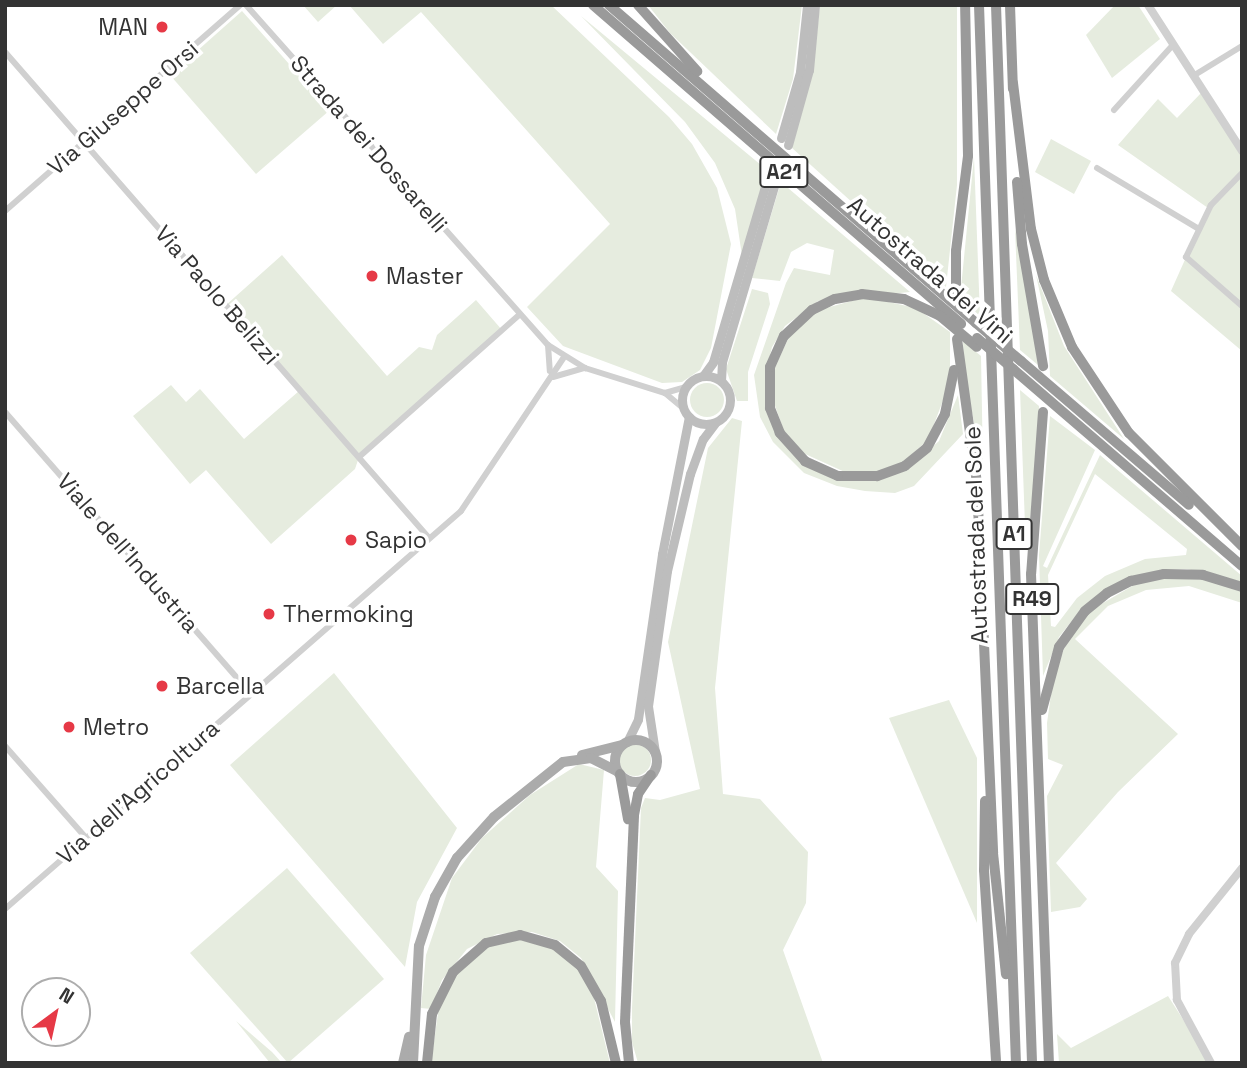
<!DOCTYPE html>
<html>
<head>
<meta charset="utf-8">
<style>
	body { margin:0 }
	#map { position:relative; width:1247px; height:1068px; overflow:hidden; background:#fff; font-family:"Space Grotesk",sans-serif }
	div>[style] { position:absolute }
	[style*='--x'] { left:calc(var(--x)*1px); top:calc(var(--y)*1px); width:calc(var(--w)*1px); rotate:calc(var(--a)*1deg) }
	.green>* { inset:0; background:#e6ecdf }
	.round { border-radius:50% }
	.minor>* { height:6px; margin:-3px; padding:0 3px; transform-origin:3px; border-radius:3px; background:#d0d0d0 }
	.tertiary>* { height:8px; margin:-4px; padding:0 4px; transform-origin:4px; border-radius:4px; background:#d0d0d0 }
	.secondary>* { height:9px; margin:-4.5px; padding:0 4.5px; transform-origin:4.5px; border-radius:4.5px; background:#bdbdbd }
	.secondary>.ring { margin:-4.5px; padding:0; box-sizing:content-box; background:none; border:9px solid #bdbdbd; border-radius:50% }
	.primary>* { height:10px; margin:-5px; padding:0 5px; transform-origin:5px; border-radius:5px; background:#ababab }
	.primary>.ring { margin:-5px; padding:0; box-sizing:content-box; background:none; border:10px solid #ababab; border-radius:50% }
	.motorway>* { height:10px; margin:-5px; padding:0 5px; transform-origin:5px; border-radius:5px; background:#9a9a9a }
	.motorway-bridge>* { height:10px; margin:-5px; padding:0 5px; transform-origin:5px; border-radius:5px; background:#9a9a9a }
	.dots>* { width:19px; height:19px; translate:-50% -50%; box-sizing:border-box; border:4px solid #fff; border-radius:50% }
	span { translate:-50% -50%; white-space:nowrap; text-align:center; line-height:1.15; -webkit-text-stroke:7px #fff; paint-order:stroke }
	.shield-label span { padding:2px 5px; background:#fff; border:2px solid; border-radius:5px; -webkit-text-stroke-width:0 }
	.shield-label { font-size:21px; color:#333; font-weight:700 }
	.poi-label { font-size:23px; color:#333 }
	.right { translate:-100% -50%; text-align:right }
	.left { translate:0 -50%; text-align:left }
	.street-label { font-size:23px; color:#333 }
	.frame { position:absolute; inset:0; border:7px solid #333; pointer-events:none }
	.north { position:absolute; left:21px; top:977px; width:70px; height:70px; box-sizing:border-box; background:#fff; border:2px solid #adadad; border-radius:50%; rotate:33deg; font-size:19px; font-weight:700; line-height:28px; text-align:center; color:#333 }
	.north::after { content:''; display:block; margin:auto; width:24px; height:32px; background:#e63946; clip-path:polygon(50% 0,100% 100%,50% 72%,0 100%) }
</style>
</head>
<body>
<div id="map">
	<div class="green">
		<i style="clip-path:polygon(303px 5px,337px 5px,318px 22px)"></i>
		<i style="clip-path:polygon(349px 5px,551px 5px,669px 117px,692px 144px,717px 188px,731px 244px,711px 348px,700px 370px,682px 382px,662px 383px,563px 346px,527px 307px,610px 224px,421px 12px,383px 44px)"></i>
		<i style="clip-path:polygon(648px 5px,802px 5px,793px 79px,776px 134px,670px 33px)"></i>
		<i style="clip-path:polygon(820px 5px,957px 5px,957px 185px,946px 287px,792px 148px,813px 70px)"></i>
		<i style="clip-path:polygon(1115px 5px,1138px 5px,1160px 39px,1112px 78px,1086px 35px)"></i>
		<i style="clip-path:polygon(242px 11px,330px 110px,256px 174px,170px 75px)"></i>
		<i style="clip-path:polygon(581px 16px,767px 170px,742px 256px,735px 209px,715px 163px,685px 122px)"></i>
		<i style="clip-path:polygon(1203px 91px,1242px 150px,1242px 351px,1171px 291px,1208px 208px,1118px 145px,1158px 99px,1177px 118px)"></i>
		<i style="clip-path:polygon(1051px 139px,1091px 161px,1074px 194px,1035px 172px)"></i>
		<i style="clip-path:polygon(974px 157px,980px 316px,960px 298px)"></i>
		<i style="clip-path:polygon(781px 182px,910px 292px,818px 301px,785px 326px,772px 347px,765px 377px,767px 407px,775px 430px,831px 478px,911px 466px,939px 441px,958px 395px,963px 434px,914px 486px,895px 493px,865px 491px,837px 486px,804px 473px,773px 442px,760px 417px,754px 375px,786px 283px,794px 268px,830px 275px,834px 250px,807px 243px,791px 252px,780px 281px,752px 278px)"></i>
		<i style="clip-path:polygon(1015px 229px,1028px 294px,1038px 365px,1020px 350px)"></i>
		<i style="clip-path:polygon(282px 255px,387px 376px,419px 347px,432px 350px,437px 335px,476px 300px,502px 330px,359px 457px,355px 469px,271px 544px,206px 470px,190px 484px,133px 416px,171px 385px,186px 402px,200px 389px,244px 439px,299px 391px,226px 305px)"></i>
		<i style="clip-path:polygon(1036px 275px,1064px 346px,1124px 439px,1050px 376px,1048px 331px)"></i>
		<i style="clip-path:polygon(752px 289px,768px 293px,770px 304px,748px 372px,748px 401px,737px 401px,726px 369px)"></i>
		<i style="clip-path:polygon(866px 297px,916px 308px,950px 332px,950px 382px,928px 440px,902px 463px,878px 472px,847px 473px,803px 453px,784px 431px,774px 403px,774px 369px,790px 335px,819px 310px)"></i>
		<i style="clip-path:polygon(963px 341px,981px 356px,983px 468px,964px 372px)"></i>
		<i class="round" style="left:690px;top:383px;width:34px;height:34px"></i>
		<i style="clip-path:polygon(1020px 390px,1039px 406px,1040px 437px,1026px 552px)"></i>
		<i style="clip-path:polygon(evenodd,1050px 416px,1095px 450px,1043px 566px,1047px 568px,1100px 455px,1242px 576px,1242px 582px,1187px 569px,1163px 570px,1082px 608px,1059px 637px,1043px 676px,1039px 555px,1050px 416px,1095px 474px,1187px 549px,1186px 555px,1145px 559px,1105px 576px,1077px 598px,1055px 627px,1051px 626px,1048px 575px,1095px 474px)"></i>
		<i style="clip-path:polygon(732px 418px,742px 421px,715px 688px,723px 794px,760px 799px,808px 852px,806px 903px,783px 950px,823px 1063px,638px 1063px,632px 1042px,632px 1008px,641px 808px,645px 798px,660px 800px,700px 789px,668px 642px,708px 448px)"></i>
		<i style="clip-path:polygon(1168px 577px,1203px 579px,1236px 589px,1242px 592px,1242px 603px,1189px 586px,1146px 590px,1108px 606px,1075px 639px,1178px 734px,1118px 792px,1056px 863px,1087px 899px,1080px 907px,1051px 912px,1047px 796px,1063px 765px,1048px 759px,1047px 723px,1054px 673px,1068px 639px,1091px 610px,1134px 585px)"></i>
		<i style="clip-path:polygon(334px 673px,457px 828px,417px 902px,405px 967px,230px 765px)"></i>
		<i style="clip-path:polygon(949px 700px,977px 758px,977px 923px,889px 718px)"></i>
		<i class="round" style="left:619px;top:744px;width:32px;height:32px"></i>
		<i style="clip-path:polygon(579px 764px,604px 770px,596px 867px,618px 891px,615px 1022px,581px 958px,560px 941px,532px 932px,497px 934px,467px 949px,442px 980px,431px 1009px,421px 1008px,426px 955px,452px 878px,482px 838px,530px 795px)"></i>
		<i style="clip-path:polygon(287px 868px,384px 979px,288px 1063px,190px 953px)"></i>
		<i style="clip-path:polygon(534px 939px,570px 958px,591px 986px,610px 1063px,431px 1063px,440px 999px,465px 961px,499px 941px)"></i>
		<i style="clip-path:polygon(1168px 996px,1211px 1063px,1059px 1063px,1057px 1034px,1071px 1048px)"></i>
		<i style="clip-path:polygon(236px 1021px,272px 1052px,282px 1063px,270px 1063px)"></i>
	</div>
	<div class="minor">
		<i style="--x:246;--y:5;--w:455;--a:48.4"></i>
		<i style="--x:548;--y:345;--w:44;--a:31.9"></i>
		<i style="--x:585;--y:368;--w:84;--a:17.4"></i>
		<i style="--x:665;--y:393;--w:23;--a:40"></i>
		<i style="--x:5;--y:52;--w:645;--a:48.9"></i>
		<i style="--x:1193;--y:76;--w:57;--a:-31.5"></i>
		<i style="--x:1114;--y:110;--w:88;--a:-47.8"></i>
		<i style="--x:1097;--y:168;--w:119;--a:30.9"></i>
		<i style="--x:1242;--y:173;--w:45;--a:134.1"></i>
		<i style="--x:1211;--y:205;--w:58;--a:115.7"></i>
		<i style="--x:1186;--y:257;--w:74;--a:41.2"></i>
		<i style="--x:5;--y:211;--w:313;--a:-41.2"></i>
		<i style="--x:548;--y:345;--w:26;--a:86"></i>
		<i style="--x:553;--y:377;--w:33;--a:-16"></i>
		<i style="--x:665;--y:393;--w:22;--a:-16"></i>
		<i style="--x:5;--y:412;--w:373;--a:48.9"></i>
		<i style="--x:359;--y:457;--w:214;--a:-41.6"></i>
		<i style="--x:5;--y:746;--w:123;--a:48.6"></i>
		<i style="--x:5;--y:909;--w:605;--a:-41.11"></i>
		<i style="--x:461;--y:511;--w:185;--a:-56.2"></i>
	</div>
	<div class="tertiary">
		<i style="--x:1148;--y:5;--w:174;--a:57.2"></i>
		<i style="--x:1211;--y:1063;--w:72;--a:-118.4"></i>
		<i style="--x:1177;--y:1000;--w:37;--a:-93"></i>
		<i style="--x:1175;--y:963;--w:32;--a:-64"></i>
		<i style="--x:1189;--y:934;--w:85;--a:-51.2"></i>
	</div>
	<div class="secondary">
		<i style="--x:781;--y:138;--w:69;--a:-73.9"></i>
		<i style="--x:800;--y:72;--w:67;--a:-84"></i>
		<i style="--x:788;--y:145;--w:78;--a:-74.4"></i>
		<i style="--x:809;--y:70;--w:65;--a:-84.7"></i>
		<i class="ring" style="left:682px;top:376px;width:39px;height:39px"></i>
		<i style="--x:703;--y:376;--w:17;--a:-54"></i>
		<i style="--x:713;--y:362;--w:197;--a:-73.5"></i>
		<i style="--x:721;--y:381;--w:19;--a:-87"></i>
		<i style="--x:722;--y:362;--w:190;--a:-73.5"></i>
		<i style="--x:627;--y:742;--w:25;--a:-64"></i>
		<i style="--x:638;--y:719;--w:167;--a:-81.7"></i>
		<i style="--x:662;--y:554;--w:140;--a:-78.9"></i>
		<i style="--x:655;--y:752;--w:47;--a:-98.7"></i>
		<i style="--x:648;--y:706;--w:136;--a:-82"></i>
		<i style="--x:667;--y:571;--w:100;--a:-76.7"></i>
		<i style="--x:690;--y:474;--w:37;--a:-70"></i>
		<i style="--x:703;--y:439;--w:20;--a:-53"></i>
	</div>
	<div class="primary">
		<i class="ring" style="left:615px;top:740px;width:32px;height:32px"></i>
		<i style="--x:582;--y:755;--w:41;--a:-14"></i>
		<i style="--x:403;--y:1063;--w:27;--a:-77"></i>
		<i style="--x:413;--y:1063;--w:117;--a:-87.1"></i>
		<i style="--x:419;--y:946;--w:52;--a:-71.9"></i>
		<i style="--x:435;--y:897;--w:45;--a:-60.6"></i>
		<i style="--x:457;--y:858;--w:55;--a:-47.9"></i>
		<i style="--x:494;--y:817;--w:88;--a:-38.6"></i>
		<i style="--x:563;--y:762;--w:28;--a:-8"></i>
		<i style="--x:591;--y:758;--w:30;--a:27"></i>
	</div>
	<div class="motorway">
		<i style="--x:593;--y:5;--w:487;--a:40.9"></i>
		<i style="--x:609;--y:5;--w:486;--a:40.9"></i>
		<i style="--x:638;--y:5;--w:89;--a:48.2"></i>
		<i style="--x:979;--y:5;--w:1059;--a:88"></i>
		<i style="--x:996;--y:5;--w:1059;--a:88.05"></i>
		<i style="--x:1010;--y:5;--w:84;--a:88"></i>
		<i style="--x:1013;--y:83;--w:147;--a:83"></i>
		<i style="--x:1031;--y:229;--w:53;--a:75.7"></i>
		<i style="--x:1044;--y:280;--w:73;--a:67.3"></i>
		<i style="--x:1072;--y:347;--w:103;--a:56.5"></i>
		<i style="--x:1129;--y:433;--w:160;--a:45"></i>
		<i style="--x:1017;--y:182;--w:62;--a:85.4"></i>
		<i style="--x:1022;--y:244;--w:124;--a:80.2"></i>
		<i style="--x:956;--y:294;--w:43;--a:-90"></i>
		<i style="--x:956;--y:251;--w:96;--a:-82.8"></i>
		<i style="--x:968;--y:156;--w:151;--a:-91.1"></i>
		<i style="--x:957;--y:339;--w:145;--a:82.1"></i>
		<i style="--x:977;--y:483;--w:370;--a:87.5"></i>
		<i style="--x:993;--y:853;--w:122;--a:83.9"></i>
		<i style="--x:1021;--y:361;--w:221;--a:40.6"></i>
		<i style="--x:1013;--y:369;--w:302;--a:40.7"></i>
		<i style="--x:954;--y:370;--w:45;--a:101.6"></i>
		<i style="--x:945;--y:414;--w:38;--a:118"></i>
		<i style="--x:927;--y:448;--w:28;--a:141"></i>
		<i style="--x:905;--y:466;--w:30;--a:160"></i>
		<i style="--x:877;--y:476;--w:39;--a:180"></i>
		<i style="--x:838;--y:476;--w:36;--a:-156"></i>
		<i style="--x:805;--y:461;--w:38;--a:-132"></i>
		<i style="--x:780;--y:433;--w:27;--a:-112"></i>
		<i style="--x:770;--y:408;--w:41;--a:-90"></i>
		<i style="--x:770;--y:367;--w:34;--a:-66"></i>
		<i style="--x:784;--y:336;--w:38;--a:-43"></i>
		<i style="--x:812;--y:310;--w:25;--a:-26"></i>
		<i style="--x:835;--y:299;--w:27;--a:-10"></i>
		<i style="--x:862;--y:294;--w:42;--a:6.8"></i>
		<i style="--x:904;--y:299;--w:40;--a:25"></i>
		<i style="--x:940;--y:316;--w:48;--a:40"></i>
		<i style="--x:1043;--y:412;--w:162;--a:94.2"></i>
		<i style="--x:1031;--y:574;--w:489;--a:87.9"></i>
		<i style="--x:1042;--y:710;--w:65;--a:-74.9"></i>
		<i style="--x:1059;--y:647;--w:44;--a:-54.2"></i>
		<i style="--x:1085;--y:611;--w:28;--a:-39"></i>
		<i style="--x:1107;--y:593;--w:27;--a:-27"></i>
		<i style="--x:1131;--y:581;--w:34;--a:-12"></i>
		<i style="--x:1164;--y:574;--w:39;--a:1"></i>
		<i style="--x:1203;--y:575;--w:41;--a:17.1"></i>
		<i style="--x:620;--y:774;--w:46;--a:79.9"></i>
		<i style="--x:985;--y:801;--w:69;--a:90.8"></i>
		<i style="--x:984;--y:870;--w:193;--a:86.4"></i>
		<i style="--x:427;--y:1063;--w:49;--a:-84.2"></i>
		<i style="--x:432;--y:1014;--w:47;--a:-63.4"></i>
		<i style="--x:453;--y:972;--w:44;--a:-41.3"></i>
		<i style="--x:486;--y:943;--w:35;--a:-13"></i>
		<i style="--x:520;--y:935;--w:36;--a:16"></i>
		<i style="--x:555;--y:945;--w:33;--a:39"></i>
		<i style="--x:581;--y:966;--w:40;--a:60.3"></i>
		<i style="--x:601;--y:1001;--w:64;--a:76.4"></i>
		<i style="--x:629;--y:1063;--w:41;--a:-95.6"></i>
		<i style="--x:625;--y:1022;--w:207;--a:-87.5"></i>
		<i style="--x:634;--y:815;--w:21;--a:-79"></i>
		<i style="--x:638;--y:794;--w:23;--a:-56"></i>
	</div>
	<div class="motorway-bridge">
		<i style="--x:976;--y:323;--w:59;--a:40.2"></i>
		<i style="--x:977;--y:338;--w:48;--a:40.7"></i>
	</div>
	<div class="dots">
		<i style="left:162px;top:27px;background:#e63946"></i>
		<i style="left:372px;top:276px;background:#e63946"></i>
		<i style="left:351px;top:540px;background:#e63946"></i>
		<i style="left:269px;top:614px;background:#e63946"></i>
		<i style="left:162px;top:686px;background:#e63946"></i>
		<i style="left:69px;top:727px;background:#e63946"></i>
	</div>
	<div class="shield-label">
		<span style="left:784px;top:172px">A21</span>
		<span style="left:1014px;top:534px">A1</span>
		<span style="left:1032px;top:599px">R49</span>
	</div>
	<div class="poi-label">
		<span class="right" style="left:148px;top:27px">MAN</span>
		<span class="left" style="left:386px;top:276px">Master</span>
		<span class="left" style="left:365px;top:540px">Sapio</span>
		<span class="left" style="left:283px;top:614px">Thermoking</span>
		<span class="left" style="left:176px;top:686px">Barcella</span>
		<span class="left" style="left:83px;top:727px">Metro</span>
	</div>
	<div class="street-label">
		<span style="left:123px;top:108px;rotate:-41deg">Via Giuseppe Orsi</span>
		<span style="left:369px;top:144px;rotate:49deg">Strada dei Dossarelli</span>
		<span style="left:930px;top:270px;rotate:41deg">Autostrada dei Vini</span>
		<span style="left:217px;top:295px;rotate:49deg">Via Paolo Belizzi</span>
		<span style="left:976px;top:535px;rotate:-92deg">Autostrada del Sole</span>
		<span style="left:128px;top:553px;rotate:49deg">Viale dell'Industria</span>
		<span style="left:138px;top:792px;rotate:-41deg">Via dell'Agricoltura</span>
	</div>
	<div class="frame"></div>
	<div class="north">N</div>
</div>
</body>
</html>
